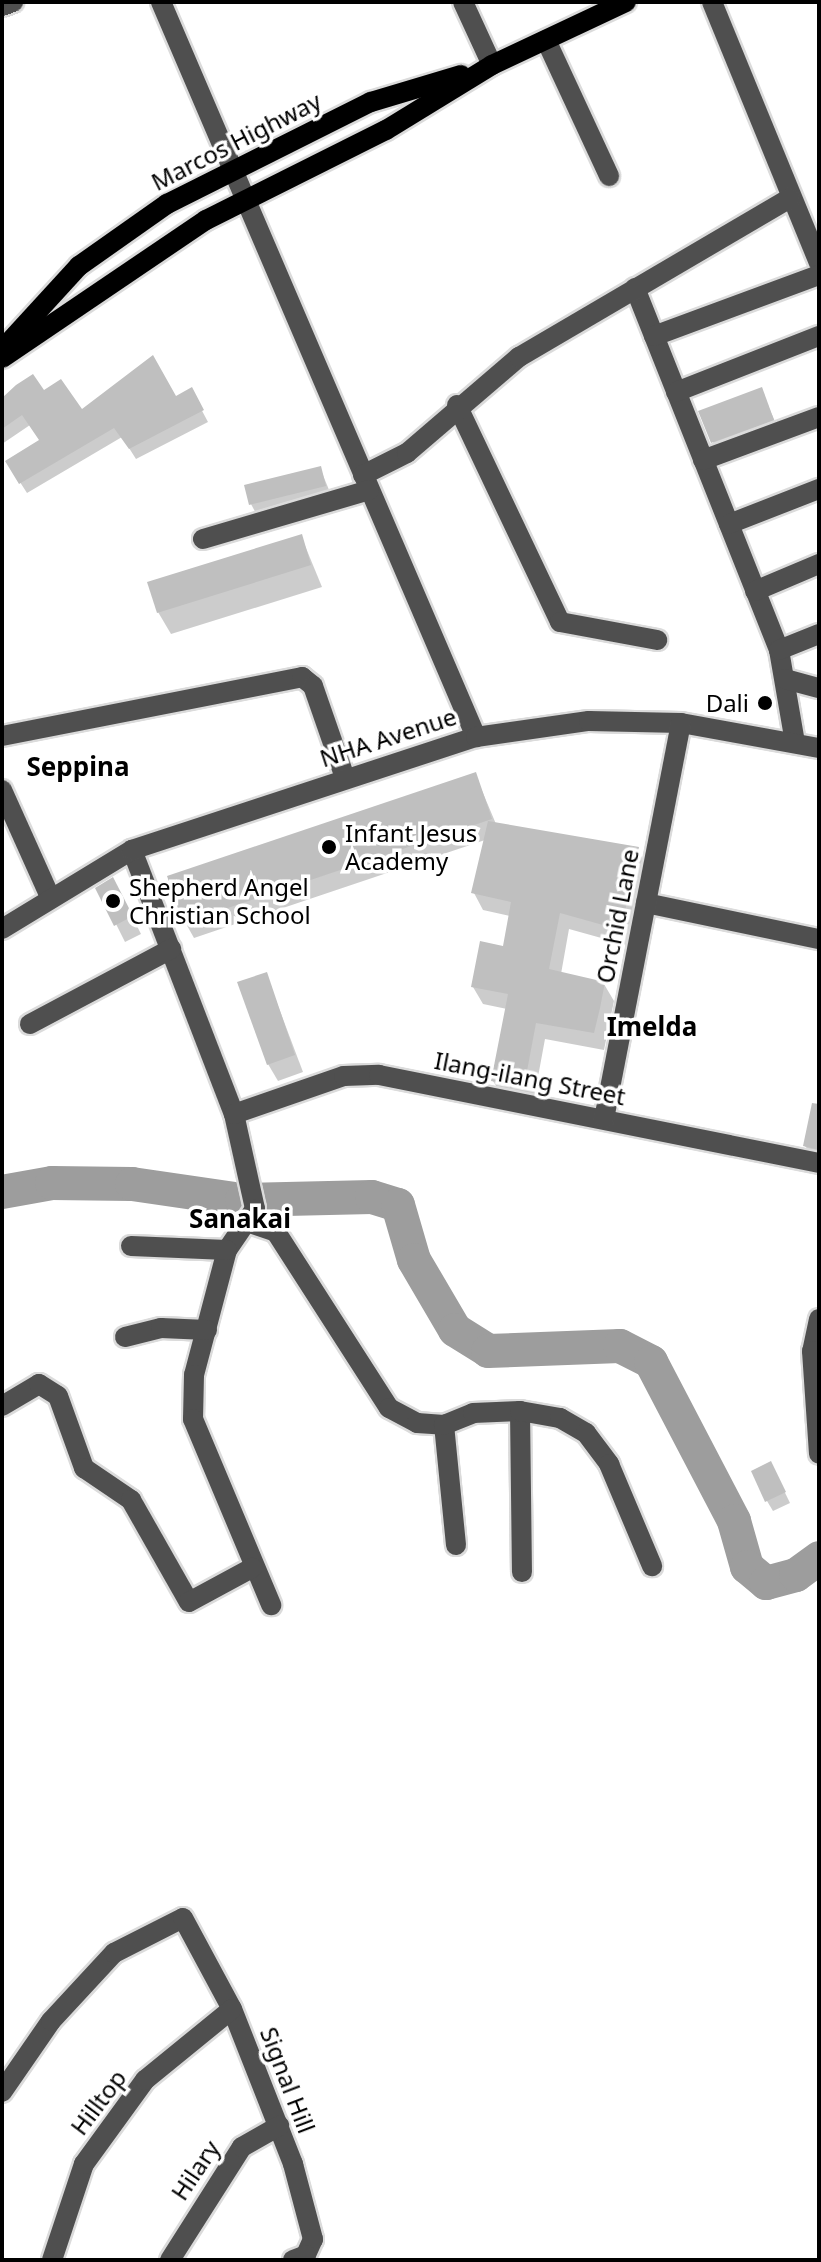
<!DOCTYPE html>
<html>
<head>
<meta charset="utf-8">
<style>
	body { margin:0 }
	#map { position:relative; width:821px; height:2262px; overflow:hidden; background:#fff; font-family:"Noto Sans",sans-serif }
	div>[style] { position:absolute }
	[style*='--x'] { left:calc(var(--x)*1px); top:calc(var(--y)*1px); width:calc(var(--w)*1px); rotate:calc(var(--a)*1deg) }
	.shadow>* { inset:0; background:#0003 }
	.stream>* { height:6px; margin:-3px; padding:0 3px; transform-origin:3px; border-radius:3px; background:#9d9d9d }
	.river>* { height:34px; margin:-17px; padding:0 17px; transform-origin:17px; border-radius:17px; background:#9d9d9d }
	.building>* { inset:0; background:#bfbfbf }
	.roads { filter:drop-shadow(2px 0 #dbdbdb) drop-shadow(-2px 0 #dbdbdb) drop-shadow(0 2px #dbdbdb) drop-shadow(0 -2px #dbdbdb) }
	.minor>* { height:20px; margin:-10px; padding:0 10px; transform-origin:10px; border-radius:10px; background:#4f4f4f }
	.major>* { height:20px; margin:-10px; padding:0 10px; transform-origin:10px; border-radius:10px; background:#000 }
	.dots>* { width:22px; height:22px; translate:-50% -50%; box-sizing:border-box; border:4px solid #fff; border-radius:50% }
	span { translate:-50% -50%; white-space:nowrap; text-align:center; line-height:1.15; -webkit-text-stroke:7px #fff; paint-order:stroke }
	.street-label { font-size:24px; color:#000 }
	.poi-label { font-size:24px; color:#000 }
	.right { translate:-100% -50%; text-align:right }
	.left { translate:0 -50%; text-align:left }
	.neighbourhood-label { font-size:26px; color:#000; font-weight:700 }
	.frame { position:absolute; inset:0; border:4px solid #000; pointer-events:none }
</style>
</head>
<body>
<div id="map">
	<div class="shadow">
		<i style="clip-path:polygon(191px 390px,208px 422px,136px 459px,122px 437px,27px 493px,7px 462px,41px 441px,30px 425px,2px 444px,2px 403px,43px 393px,81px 411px,175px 399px)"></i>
		<i style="clip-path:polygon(761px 390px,782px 437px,722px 459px,713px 442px)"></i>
		<i style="clip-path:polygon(320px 468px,334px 502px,260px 521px,251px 504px)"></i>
		<i style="clip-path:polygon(301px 536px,322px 587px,171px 634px,158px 612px)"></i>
		<i style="clip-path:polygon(475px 774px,496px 824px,637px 849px,647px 866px,630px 946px,569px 929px,561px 974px,604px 984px,614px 1001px,604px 1050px,545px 1039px,533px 1104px,503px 1098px,493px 1081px,507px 1009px,483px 1004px,473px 987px,504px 948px,510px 916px,483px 910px,474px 893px,485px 840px,194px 938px,185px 922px)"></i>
		<i style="clip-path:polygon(98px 888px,122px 896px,141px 934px,125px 942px)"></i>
		<i style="clip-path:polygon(266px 974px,303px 1072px,278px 1081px,268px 1064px)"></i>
		<i style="clip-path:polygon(819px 1108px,819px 1164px,805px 1146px)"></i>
		<i style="clip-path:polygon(776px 1474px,790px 1503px,773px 1511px,767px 1501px)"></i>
	</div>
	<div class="stream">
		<i style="--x:2;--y:1181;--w:12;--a:31"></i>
	</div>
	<div class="river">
		<i style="--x:2;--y:1192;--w:51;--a:-10.2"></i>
		<i style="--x:52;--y:1183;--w:80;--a:0.7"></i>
		<i style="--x:132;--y:1184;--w:111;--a:8.3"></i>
		<i style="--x:242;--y:1200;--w:130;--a:-1.3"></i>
		<i style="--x:372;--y:1197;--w:27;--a:17"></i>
		<i style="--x:398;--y:1205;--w:57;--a:73.8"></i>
		<i style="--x:414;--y:1260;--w:81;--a:59.6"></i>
		<i style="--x:455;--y:1330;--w:39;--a:32"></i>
		<i style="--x:488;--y:1351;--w:132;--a:-2.2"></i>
		<i style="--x:620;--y:1346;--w:35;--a:27"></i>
		<i style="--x:651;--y:1362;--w:179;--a:62.4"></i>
		<i style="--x:734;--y:1521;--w:48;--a:74.2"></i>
		<i style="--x:747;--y:1567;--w:25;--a:40"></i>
		<i style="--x:766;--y:1583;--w:31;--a:-15"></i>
		<i style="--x:796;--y:1575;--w:29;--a:-36"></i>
	</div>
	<div class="building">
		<i style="clip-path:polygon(153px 355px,176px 396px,192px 387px,204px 410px,129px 449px,114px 428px,19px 484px,5px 461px,39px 440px,22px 415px,2px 429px,2px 398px,16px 385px,33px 374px,44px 390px,61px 379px,82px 409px)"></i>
		<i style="clip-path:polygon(762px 387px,774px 420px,711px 443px,698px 411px)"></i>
		<i style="clip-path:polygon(321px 466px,326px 486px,249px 505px,244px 485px)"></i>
		<i style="clip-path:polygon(302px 534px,311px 565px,157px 613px,147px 582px)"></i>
		<i style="clip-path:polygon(476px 772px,492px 819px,183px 923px,167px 876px)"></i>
		<i style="clip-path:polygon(488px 821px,639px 847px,621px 930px,560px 913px,549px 969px,605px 982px,600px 1008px,594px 1033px,536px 1023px,524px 1087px,491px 1081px,508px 994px,471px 987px,480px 941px,503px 946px,511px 902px,471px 893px)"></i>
		<i style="clip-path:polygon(113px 877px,133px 916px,114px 926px,95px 888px)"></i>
		<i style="clip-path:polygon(267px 972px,295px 1055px,267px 1065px,237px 982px)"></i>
		<i style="clip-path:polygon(812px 1103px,819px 1104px,819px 1150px,803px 1146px)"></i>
		<i style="clip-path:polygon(771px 1461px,786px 1492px,765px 1502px,751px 1471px)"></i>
	</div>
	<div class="roads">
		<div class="minor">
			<i style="--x:161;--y:2;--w:800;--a:66.8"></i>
			<i style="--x:463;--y:2;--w:69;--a:65.3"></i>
			<i style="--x:712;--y:2;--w:282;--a:67.7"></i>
			<i style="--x:2;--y:6;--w:12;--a:-20"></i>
			<i style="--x:546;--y:40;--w:150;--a:65.1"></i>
			<i style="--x:635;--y:288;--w:390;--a:68.3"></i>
			<i style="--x:779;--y:650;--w:94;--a:80.2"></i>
			<i style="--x:654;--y:336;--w:176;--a:-20.3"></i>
			<i style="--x:676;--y:392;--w:154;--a:-21.4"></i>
			<i style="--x:457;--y:405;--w:240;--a:64.6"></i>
			<i style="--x:560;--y:622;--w:99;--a:10.5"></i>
			<i style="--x:703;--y:460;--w:124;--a:-20.3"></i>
			<i style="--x:363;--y:475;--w:49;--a:-26.6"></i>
			<i style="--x:407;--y:453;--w:148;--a:-40.6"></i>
			<i style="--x:519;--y:357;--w:314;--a:-30.4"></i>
			<i style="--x:729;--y:524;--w:97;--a:-21.3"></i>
			<i style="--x:203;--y:539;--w:173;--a:-16.4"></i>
			<i style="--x:755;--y:591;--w:69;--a:-22.9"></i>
			<i style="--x:779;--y:650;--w:43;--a:-21.8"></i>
			<i style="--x:785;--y:679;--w:35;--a:15"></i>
			<i style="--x:2;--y:736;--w:306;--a:-11.1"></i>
			<i style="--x:302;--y:677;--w:14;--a:39"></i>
			<i style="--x:313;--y:686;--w:97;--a:70.8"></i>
			<i style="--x:2;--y:790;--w:117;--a:65.8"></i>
			<i style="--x:132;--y:850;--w:283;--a:68.9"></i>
			<i style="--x:234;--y:1114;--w:97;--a:77.5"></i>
			<i style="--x:255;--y:1209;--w:50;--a:124.3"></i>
			<i style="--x:227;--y:1250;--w:129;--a:104.8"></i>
			<i style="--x:194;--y:1375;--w:44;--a:91.3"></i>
			<i style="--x:193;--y:1419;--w:202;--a:67.2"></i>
			<i style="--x:646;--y:903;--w:177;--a:11.8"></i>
			<i style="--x:2;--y:929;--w:152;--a:-31.3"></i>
			<i style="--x:132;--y:850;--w:362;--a:-18.2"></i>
			<i style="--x:476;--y:737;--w:114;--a:-8.1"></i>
			<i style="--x:589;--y:721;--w:92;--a:1.2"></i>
			<i style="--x:681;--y:723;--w:140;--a:10.3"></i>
			<i style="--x:30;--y:1024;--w:160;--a:-28"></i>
			<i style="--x:234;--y:1114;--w:116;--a:-19.1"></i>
			<i style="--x:344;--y:1076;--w:35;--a:-2"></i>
			<i style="--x:379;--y:1075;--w:449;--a:11.3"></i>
			<i style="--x:604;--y:1119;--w:403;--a:-79"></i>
			<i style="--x:250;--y:1223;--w:28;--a:19"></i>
			<i style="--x:276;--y:1232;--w:209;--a:57.3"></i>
			<i style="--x:389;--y:1408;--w:32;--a:28"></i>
			<i style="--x:417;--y:1423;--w:27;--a:4"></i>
			<i style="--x:131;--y:1246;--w:96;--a:2.4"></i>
			<i style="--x:819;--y:1319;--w:33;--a:102"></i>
			<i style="--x:812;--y:1351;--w:103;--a:86.1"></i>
			<i style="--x:125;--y:1337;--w:37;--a:-14"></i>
			<i style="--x:161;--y:1328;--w:46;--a:2.5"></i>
			<i style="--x:2;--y:1406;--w:43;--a:-30.7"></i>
			<i style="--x:39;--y:1384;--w:22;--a:32"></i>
			<i style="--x:58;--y:1396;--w:77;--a:70.1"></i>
			<i style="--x:84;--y:1468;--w:57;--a:34.2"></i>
			<i style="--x:131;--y:1500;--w:117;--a:60.4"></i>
			<i style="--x:189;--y:1602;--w:72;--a:-28.4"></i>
			<i style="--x:520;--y:1411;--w:161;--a:89.3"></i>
			<i style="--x:456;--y:1545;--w:121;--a:-95.7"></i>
			<i style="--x:444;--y:1425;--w:31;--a:-22"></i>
			<i style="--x:473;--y:1413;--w:47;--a:-2.4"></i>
			<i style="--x:520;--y:1411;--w:41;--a:9.9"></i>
			<i style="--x:560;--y:1418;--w:30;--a:30"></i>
			<i style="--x:586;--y:1433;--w:39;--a:53"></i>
			<i style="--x:609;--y:1464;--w:111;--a:67.1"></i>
			<i style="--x:2;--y:2092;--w:86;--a:-55.4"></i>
			<i style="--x:51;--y:2021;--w:93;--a:-47.2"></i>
			<i style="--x:114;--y:1953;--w:77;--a:-26.9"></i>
			<i style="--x:183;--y:1918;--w:103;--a:61.7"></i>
			<i style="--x:232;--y:2009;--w:167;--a:68.5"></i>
			<i style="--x:293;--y:2164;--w:78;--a:75.1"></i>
			<i style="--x:313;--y:2239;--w:17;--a:114"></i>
			<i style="--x:306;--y:2255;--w:14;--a:159"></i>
			<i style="--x:52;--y:2260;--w:101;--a:-71.6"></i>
			<i style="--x:84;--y:2164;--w:104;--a:-54"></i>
			<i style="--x:145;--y:2080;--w:112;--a:-39.2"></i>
			<i style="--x:170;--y:2260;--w:134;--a:-57.5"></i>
			<i style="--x:242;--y:2147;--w:43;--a:-29.6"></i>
		</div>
		<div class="major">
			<i style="--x:2;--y:350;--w:114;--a:-47.5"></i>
			<i style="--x:79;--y:266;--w:108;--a:-35.2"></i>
			<i style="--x:167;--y:204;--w:228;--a:-26.6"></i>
			<i style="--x:371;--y:102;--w:94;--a:-16.7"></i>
			<i style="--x:2;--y:358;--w:246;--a:-34.1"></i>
			<i style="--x:206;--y:220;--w:201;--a:-26.6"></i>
			<i style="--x:386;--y:130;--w:124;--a:-31.5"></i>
			<i style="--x:492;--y:65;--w:148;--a:-25.2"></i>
		</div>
	</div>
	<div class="dots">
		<i style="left:765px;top:703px;background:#000"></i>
		<i style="left:329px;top:847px;background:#000"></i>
		<i style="left:113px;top:901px;background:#000"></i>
	</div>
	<div class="street-label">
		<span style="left:236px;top:141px;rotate:-27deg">Marcos Highway</span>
		<span style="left:388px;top:737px;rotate:-18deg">NHA Avenue</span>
		<span style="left:617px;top:916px;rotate:-79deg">Orchid Lane</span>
		<span style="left:530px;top:1078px;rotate:11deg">Ilang-ilang Street</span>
		<span style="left:288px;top:2080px;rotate:69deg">Signal Hill</span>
		<span style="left:98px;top:2102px;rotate:-53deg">Hilltop</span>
		<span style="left:195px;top:2170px;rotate:-56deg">Hilary</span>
	</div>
	<div class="poi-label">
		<span class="right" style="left:749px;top:703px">Dali</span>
		<span class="left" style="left:345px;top:847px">Infant Jesus<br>Academy</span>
		<span class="left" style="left:129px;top:901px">Shepherd Angel<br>Christian School</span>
	</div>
	<div class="neighbourhood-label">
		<span style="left:78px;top:767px">Seppina</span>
		<span style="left:652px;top:1027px">Imelda</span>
		<span style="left:240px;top:1219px">Sanakai</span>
	</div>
	<div class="frame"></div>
</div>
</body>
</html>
